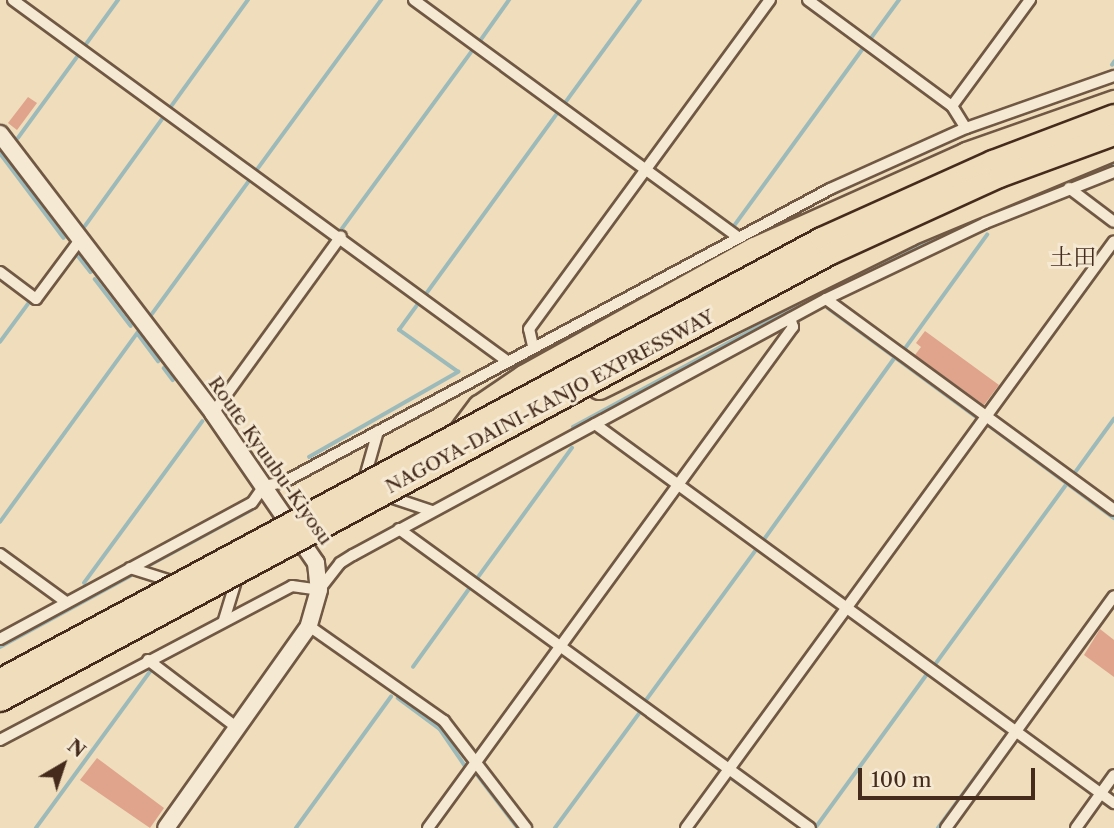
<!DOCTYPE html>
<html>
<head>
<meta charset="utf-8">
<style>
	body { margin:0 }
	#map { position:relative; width:1114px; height:828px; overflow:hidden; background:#efddbc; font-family:"Libre Caslon Text","Noto Serif JP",serif }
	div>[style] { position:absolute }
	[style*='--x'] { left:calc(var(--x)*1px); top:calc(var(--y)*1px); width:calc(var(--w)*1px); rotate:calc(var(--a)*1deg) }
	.stream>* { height:3.5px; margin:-1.75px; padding:0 1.75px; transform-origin:1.75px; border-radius:1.75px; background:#9dbaba }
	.building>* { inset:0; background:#dfa48b }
	.roads { filter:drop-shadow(2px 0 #705844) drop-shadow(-2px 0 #705844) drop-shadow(0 2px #705844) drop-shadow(0 -2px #705844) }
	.minor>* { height:10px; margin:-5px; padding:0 5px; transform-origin:5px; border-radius:5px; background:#f5e9d3 }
	.secondary>* { height:16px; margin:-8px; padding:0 8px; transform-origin:8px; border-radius:8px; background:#f5e9d3 }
	.motorway>* { height:21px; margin:-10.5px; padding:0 10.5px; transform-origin:10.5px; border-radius:10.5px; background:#efddbc }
	.bridges { filter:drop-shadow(2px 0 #452b1c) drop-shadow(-2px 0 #452b1c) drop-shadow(0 2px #452b1c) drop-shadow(0 -2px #452b1c) }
	.motorway-bridge>* { height:21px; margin:-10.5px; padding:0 10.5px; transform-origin:10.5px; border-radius:10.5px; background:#efddbc }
	span { translate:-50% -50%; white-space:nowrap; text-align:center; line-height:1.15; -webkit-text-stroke:6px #f5e9d3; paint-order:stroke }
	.street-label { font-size:19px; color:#452b1c }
	.quarter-label { font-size:23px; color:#452b1c }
	.north { position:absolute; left:28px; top:730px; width:70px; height:70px; -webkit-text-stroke:5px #f5e9d3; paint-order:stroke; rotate:39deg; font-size:19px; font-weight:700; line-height:28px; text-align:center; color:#452b1c }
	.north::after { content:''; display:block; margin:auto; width:24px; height:32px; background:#452b1c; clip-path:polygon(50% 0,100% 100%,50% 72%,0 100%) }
	.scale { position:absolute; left:858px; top:768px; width:177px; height:32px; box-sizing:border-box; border:4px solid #452b1c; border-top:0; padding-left:9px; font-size:21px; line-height:24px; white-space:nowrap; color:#452b1c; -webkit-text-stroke:5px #f5e9d3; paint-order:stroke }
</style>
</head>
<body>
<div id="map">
	<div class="stream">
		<i style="--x:480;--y:41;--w:50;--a:-54.7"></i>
		<i style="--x:869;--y:41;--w:51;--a:-53.8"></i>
		<i style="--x:84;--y:47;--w:58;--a:-54.1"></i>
		<i style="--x:1112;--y:65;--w:4;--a:-56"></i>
		<i style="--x:565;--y:103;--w:127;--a:-53.9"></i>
		<i style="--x:170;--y:108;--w:133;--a:-54.2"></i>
		<i style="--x:18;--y:138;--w:105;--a:-53.9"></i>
		<i style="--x:0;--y:153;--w:106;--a:53"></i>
		<i style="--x:1106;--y:167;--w:8;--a:-14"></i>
		<i style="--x:256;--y:171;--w:212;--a:-53.8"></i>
		<i style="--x:702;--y:217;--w:23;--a:38"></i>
		<i style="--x:85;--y:226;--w:137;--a:-54.2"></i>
		<i style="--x:734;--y:226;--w:221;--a:-54"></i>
		<i style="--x:341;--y:230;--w:225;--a:-53.8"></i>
		<i style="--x:76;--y:253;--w:24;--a:52"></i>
		<i style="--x:95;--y:279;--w:59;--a:52.5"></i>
		<i style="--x:426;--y:294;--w:226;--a:-54"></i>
		<i style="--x:828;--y:308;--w:187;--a:36.3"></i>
		<i style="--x:152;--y:314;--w:170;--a:-53.9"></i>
		<i style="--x:138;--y:334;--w:34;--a:53"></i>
		<i style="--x:0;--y:342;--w:52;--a:-53.6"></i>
		<i style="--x:904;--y:350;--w:142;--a:-54.2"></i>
		<i style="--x:164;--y:368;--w:15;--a:53"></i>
		<i style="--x:987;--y:424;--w:158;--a:36.5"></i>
		<i style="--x:573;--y:427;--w:282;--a:-28.4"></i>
		<i style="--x:821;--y:293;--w:138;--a:-25.8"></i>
		<i style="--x:945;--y:233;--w:145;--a:-22.7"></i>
		<i style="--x:309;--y:457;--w:172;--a:-29.7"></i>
		<i style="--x:458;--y:372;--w:72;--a:-144.6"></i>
		<i style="--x:399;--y:330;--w:37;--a:-54"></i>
		<i style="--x:1074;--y:474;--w:68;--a:-54"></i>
		<i style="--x:0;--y:522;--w:235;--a:-54"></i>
		<i style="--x:763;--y:541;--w:226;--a:-54.3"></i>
		<i style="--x:148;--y:566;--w:119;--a:-28.5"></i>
		<i style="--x:476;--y:580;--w:163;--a:-54"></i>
		<i style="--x:84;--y:583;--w:200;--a:-53.8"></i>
		<i style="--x:0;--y:647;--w:148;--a:-28.6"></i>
		<i style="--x:934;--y:666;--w:228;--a:-53.9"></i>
		<i style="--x:413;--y:667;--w:96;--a:-54.3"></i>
		<i style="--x:398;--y:698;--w:52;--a:36.4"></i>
		<i style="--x:440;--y:729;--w:46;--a:55.6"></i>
		<i style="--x:644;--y:703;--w:190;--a:-53.8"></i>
		<i style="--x:1016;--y:722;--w:126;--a:-54"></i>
		<i style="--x:690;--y:747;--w:39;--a:37"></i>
		<i style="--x:476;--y:773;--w:69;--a:52.6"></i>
		<i style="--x:730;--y:777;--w:87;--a:35.7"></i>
		<i style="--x:816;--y:827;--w:190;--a:-54"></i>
		<i style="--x:36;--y:828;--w:197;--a:-53.9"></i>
		<i style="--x:296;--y:828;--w:162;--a:-54.1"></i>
		<i style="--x:555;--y:828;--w:145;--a:-53.7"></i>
		<i style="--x:938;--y:828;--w:117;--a:-53.7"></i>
	</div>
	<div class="building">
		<i style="clip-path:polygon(28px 97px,37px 103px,17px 130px,8px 123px)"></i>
		<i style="clip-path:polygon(925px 331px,999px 385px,984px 405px,915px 355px,921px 347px,916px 343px)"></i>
		<i style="clip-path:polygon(1100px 629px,1114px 640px,1114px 677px,1084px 655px)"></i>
		<i style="clip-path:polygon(97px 758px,164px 808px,150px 828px,80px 780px)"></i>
	</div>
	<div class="roads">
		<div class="minor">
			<i style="--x:13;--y:0;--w:612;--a:36.16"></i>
			<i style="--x:414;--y:0;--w:400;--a:36.2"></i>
			<i style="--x:808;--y:0;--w:179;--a:36.4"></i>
			<i style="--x:952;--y:106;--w:26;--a:58"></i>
			<i style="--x:952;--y:106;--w:132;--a:-53.7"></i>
			<i style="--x:1069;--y:188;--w:56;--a:37.1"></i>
			<i style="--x:0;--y:272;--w:45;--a:36.9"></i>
			<i style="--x:36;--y:299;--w:72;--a:-53.4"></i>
			<i style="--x:826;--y:299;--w:357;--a:36.2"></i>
			<i style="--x:533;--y:346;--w:17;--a:-103"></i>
			<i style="--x:529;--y:329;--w:408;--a:-53.8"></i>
			<i style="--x:213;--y:413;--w:218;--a:-54.1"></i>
			<i style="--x:595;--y:424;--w:643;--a:36.14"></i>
			<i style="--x:363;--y:484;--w:55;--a:-74.2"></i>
			<i style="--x:393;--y:498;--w:41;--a:18.4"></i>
			<i style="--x:399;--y:529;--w:508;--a:36.04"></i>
			<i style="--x:0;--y:554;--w:82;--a:36"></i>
			<i style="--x:130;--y:568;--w:50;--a:17.4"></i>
			<i style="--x:224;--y:620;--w:39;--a:-73"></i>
			<i style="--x:309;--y:626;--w:165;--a:35.1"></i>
			<i style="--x:444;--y:721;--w:135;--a:52.5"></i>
			<i style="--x:0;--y:639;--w:286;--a:-28.4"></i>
			<i style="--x:252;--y:503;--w:21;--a:-55"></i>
			<i style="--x:264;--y:486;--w:20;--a:-11"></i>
			<i style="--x:284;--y:482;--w:620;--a:-28.22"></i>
			<i style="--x:830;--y:189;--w:149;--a:-24.2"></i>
			<i style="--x:966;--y:128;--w:157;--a:-19.4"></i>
			<i style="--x:148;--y:660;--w:114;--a:37.2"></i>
			<i style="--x:0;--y:740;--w:330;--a:-27.8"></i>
			<i style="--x:292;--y:586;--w:27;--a:8"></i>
			<i style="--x:319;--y:590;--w:34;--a:-52"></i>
			<i style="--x:340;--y:563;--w:15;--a:-32"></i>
			<i style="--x:353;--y:555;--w:538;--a:-28.42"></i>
			<i style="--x:826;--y:299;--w:176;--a:-25.5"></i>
			<i style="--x:985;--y:223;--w:139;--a:-21.6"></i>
			<i style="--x:428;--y:828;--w:620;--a:-53.93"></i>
			<i style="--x:793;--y:327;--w:9;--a:-108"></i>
			<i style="--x:686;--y:828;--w:726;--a:-53.9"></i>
			<i style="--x:946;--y:828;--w:286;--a:-54.1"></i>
			<i style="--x:1076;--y:828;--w:65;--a:-54.4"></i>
		</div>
		<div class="secondary">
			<i style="--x:0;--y:134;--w:351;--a:52.6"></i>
			<i style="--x:213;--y:413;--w:182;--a:55.5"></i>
			<i style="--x:316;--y:563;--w:27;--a:84"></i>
			<i style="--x:319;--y:590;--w:37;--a:106"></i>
			<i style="--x:309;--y:626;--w:247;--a:125.3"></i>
		</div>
		<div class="motorway">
			<i style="--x:599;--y:388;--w:347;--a:-26.3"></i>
			<i style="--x:910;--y:234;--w:221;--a:-22.6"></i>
			<i style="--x:456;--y:436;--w:38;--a:-53"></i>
			<i style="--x:479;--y:406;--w:53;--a:-34.3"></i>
			<i style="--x:523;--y:376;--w:264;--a:-29"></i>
			<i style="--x:754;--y:248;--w:232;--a:-24.1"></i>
			<i style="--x:966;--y:153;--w:157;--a:-19.4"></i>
		</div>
	</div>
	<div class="bridges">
		<div class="motorway-bridge">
			<i style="--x:0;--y:679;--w:932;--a:-28.24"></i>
			<i style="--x:821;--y:238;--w:188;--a:-24.2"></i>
			<i style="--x:992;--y:161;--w:130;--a:-20.7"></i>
			<i style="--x:0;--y:700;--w:943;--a:-28.3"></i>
			<i style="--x:830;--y:253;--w:186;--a:-24.5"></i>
			<i style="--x:999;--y:176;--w:122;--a:-20.1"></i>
		</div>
	</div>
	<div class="street-label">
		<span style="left:550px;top:402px;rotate:-28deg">NAGOYA-DAINI-KANJO EXPRESSWAY</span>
		<span style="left:270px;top:461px;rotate:55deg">Route Kyuubu-Kiyosu</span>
	</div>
	<div class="quarter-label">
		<span style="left:1073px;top:257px">土田</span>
	</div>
	<div class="north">N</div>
	<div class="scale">100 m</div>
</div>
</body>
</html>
